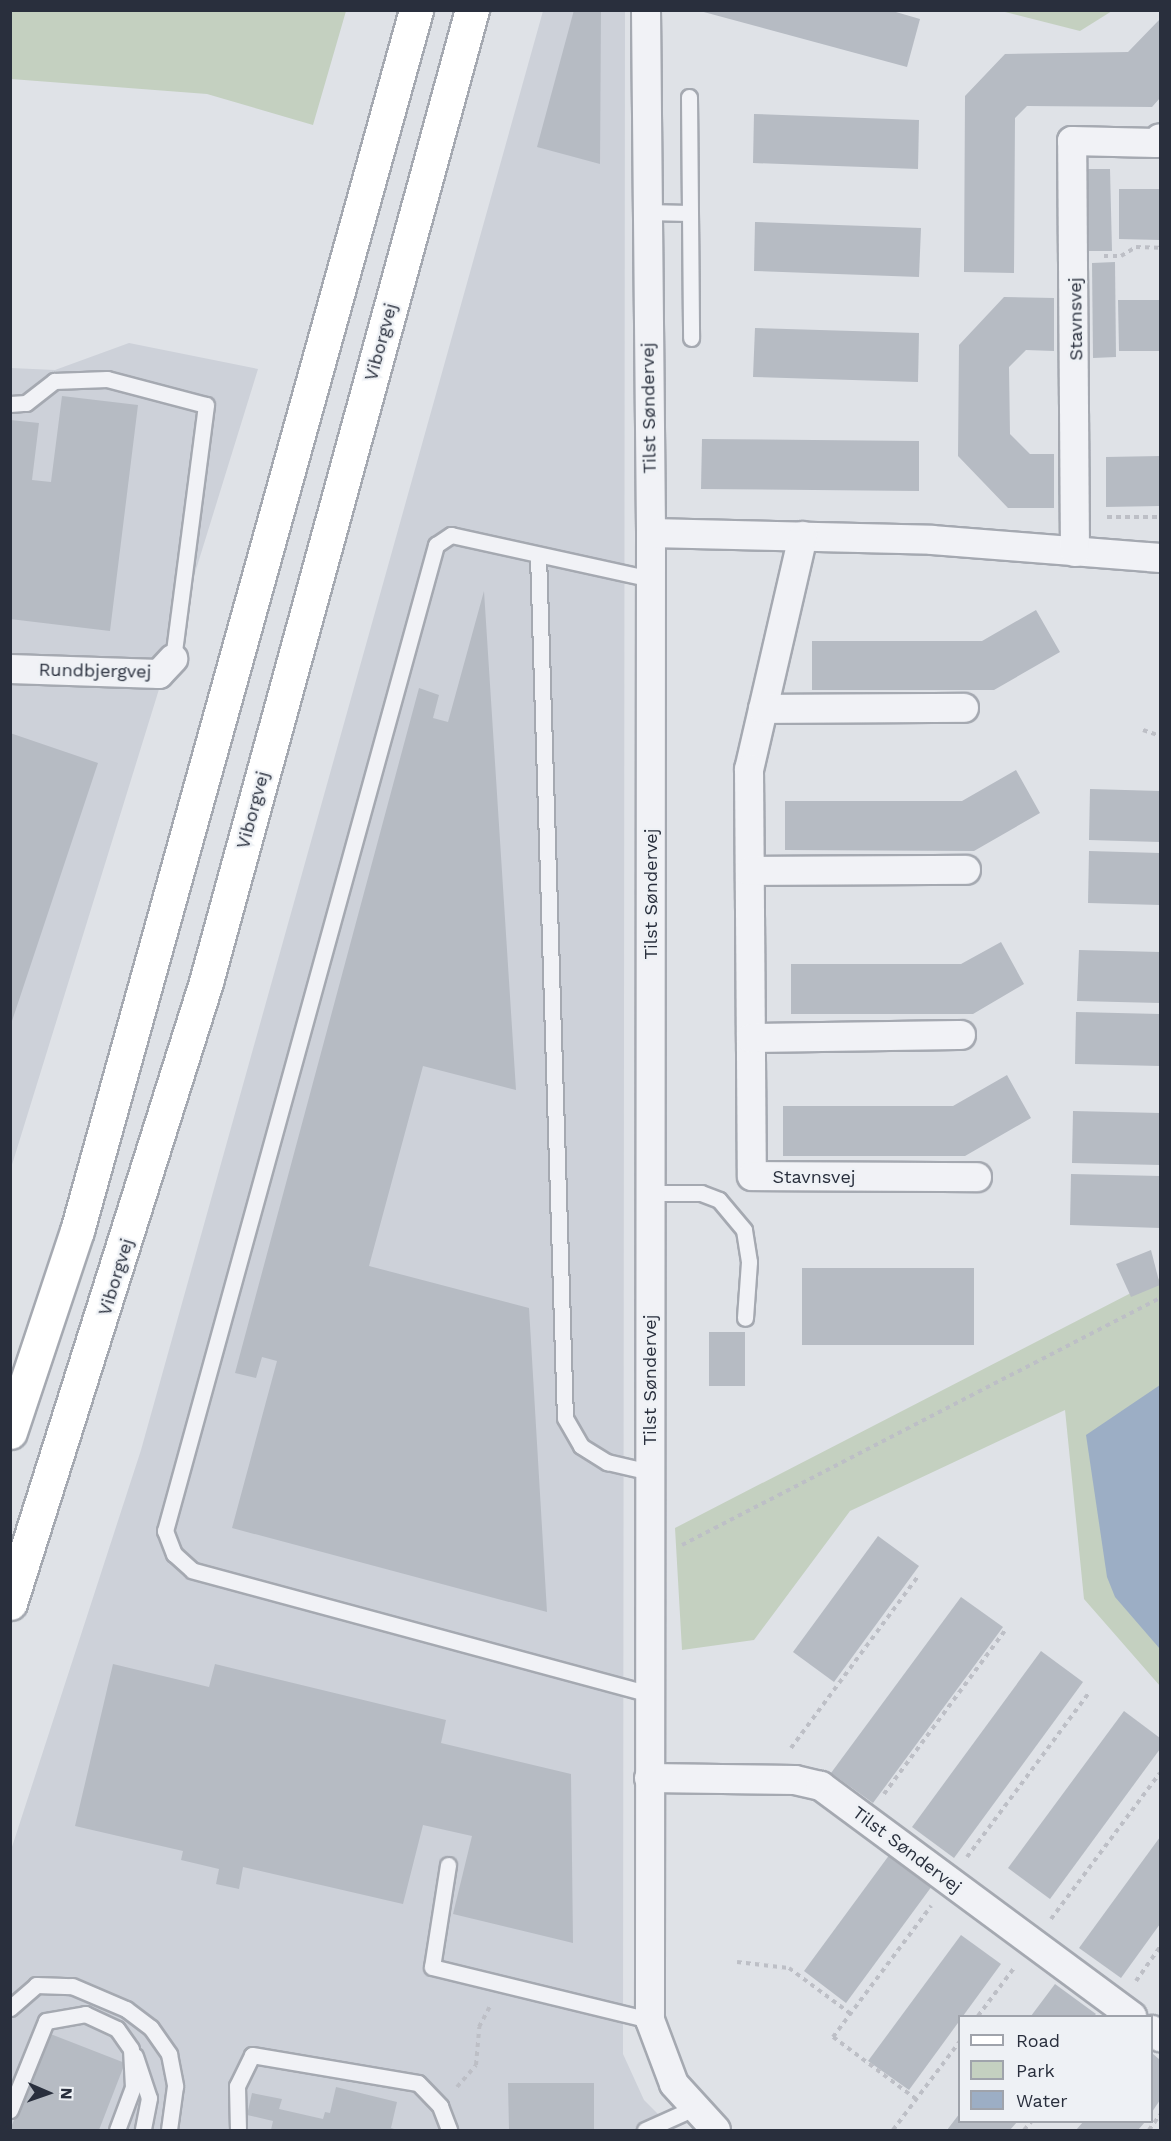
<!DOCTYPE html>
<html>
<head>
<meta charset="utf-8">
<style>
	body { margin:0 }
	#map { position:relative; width:1171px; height:2141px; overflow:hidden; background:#dfe2e7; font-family:"Work Sans",sans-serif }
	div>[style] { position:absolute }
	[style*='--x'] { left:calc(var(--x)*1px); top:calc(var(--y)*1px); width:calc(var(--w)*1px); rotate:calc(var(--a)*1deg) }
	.built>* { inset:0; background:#cdd1d9 }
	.green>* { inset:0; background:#c4d0c0 }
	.water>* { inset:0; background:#9caec5 }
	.building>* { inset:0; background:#b6bbc3 }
	.path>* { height:4px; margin-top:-2px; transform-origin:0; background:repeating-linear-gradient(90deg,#bdbfc6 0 4.5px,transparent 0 9px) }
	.roads { filter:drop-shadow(2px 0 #a5a9b1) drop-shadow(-2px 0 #a5a9b1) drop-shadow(0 2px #a5a9b1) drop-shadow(0 -2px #a5a9b1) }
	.lane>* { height:15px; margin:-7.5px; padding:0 7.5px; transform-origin:7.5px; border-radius:7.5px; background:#f1f2f6 }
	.street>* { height:28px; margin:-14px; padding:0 14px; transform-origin:14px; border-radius:14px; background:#f1f2f6 }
	.primary>* { height:33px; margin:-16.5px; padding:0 16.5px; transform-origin:16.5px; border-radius:16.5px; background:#fff }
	span { translate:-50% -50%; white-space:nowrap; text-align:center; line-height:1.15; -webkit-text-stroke:4.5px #eef1f5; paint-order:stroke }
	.street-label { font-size:18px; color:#292f3d }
	.frame { position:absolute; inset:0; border:12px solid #292f3d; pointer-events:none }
	.legend { position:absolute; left:958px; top:2015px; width:195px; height:108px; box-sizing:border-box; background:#eef1f5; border:2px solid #9fa3ab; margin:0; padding:8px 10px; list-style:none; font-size:18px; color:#292f3d }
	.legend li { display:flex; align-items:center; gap:12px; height:30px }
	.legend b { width:30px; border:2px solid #9fa3ab }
	.north { position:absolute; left:18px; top:2063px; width:60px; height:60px; -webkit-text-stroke:4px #eef1f5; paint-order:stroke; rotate:92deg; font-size:16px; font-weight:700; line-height:24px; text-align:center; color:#292f3d }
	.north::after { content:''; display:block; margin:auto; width:21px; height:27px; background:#292f3d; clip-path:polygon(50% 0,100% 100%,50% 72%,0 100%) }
</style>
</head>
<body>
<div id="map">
	<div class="built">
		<i style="clip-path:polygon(543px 11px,625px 11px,623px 2054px,644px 2100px,674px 2130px,11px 2130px,11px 1850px,141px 1450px)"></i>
		<i style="clip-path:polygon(129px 343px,258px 369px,11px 1168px,11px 368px,55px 370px)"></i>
	</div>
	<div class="green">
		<i style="clip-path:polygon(10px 11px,11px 10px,346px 11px,313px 125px,207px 94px,11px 79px)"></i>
		<i style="clip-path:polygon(1001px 11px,1112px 11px,1080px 31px)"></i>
		<i style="clip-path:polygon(1160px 1278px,1160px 1686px,1084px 1599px,1065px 1410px,850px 1511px,754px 1640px,682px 1650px,675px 1528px)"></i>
	</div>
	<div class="water">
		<i style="clip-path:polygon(1160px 1385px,1160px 1649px,1115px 1597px,1107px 1577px,1086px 1435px)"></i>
	</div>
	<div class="building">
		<i style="clip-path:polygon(574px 10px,601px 10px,600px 164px,537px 147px)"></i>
		<i style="clip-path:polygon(889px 10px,920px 19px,907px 67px,700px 11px)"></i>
		<i style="clip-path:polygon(1160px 19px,1160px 98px,1152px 107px,1027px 106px,1015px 118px,1014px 273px,964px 272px,965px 96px,1005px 54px,1128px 52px)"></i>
		<i style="clip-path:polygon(754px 114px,919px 120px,918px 169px,753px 163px)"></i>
		<i style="clip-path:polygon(1087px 169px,1110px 169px,1112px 251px,1089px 251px)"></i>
		<i style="clip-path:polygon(1119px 189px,1160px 189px,1160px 240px,1119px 239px)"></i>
		<i style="clip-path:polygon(755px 222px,921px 228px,919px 277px,754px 271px)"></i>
		<i style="clip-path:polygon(1115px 262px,1116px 357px,1093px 358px,1092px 263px)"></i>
		<i style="clip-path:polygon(1004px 297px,1054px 298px,1054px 351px,1026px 350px,1009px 367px,1010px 434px,1030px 454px,1054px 454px,1054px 508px,1008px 508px,958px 456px,959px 345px)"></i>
		<i style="clip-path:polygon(1118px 300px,1160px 300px,1160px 351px,1119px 351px)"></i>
		<i style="clip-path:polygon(755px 328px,919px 333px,918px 382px,753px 377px)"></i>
		<i style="clip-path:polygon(62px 396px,138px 405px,110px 631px,10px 619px,10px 420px,39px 423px,32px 480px,51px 482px)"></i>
		<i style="clip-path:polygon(702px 439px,919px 441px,919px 491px,701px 489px)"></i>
		<i style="clip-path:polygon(1160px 456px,1160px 506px,1106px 507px,1106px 457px)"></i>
		<i style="clip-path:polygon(484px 591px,516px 1090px,423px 1066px,369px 1266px,529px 1308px,547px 1612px,232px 1528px,277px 1361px,262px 1357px,256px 1378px,235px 1373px,419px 688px,439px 695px,433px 718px,448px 722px)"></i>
		<i style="clip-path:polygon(1036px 610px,1060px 652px,994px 690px,812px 690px,812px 641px,982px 641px)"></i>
		<i style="clip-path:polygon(10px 733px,98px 763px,11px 1024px,10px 1024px)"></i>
		<i style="clip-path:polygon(1016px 770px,1040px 813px,974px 851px,785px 850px,785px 801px,962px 801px)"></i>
		<i style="clip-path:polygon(1090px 789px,1160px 791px,1160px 842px,1089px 840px)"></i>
		<i style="clip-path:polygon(1089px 851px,1160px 853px,1160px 905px,1088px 903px)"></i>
		<i style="clip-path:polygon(1001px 942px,1024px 984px,973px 1014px,791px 1014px,791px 964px,961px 964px)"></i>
		<i style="clip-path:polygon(1079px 950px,1160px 952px,1160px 1003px,1077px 1001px)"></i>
		<i style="clip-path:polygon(1076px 1012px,1160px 1014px,1160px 1066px,1075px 1064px)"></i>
		<i style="clip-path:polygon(1007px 1075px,1031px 1118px,965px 1156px,783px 1156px,783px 1106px,953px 1106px)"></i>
		<i style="clip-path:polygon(1073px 1111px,1160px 1113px,1160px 1165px,1072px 1163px)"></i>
		<i style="clip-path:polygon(1071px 1174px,1160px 1176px,1160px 1228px,1070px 1225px)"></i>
		<i style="clip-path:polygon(1151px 1250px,1160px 1285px,1131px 1297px,1116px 1264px)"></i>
		<i style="clip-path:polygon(802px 1268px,974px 1268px,974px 1345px,802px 1345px)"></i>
		<i style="clip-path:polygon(709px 1332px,745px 1332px,745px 1386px,709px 1386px)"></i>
		<i style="clip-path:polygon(878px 1536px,919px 1566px,834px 1682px,793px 1652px)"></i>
		<i style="clip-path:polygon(961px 1597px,1003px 1627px,873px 1803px,831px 1773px)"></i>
		<i style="clip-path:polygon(1041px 1651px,1083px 1682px,954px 1858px,912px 1827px)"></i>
		<i style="clip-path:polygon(113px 1664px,209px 1687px,215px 1664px,446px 1720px,441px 1743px,571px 1774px,573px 1943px,453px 1914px,472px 1836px,423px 1825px,403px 1904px,243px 1867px,239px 1889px,216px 1884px,219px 1869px,181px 1860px,183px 1851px,75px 1826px)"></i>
		<i style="clip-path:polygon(1124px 1711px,1160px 1738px,1160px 1749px,1050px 1899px,1008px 1868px)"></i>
		<i style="clip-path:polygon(1160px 1837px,1160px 1924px,1121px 1978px,1079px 1948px)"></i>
		<i style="clip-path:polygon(890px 1854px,932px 1886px,846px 2003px,804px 1971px)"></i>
		<i style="clip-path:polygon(961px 1935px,1001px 1964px,909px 2090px,868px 2061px)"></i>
		<i style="clip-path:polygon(1055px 1984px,1096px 2014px,1094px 2016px,1031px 2016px)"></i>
		<i style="clip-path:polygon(48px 2033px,125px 2063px,99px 2130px,10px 2130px)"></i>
		<i style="clip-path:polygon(1152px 2053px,1160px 2060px,1160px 2100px,1152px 2112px)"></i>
		<i style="clip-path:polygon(508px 2083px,594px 2083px,594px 2130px,509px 2130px)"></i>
		<i style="clip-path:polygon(336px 2087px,397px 2102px,391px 2128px,397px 2130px,271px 2130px,273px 2121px,247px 2115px,252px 2093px,282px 2099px,279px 2109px,323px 2119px,325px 2112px,330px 2113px)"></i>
		<i style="clip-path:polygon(960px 2113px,960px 2122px,1017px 2122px,1010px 2130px,947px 2130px)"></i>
		<i style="clip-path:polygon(1083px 2122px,1145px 2122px,1138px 2130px,1076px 2130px)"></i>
	</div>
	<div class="path">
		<i style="--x:1104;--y:256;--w:17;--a:0"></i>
		<i style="--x:1121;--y:256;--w:17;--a:-31"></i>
		<i style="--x:1136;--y:247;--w:24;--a:2"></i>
		<i style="--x:1107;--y:517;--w:53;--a:0"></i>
		<i style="--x:1143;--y:730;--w:18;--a:19"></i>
		<i style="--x:682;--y:1545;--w:538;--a:-27.33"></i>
		<i style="--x:791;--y:1748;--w:215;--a:-53.5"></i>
		<i style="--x:884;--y:1794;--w:205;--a:-53.5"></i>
		<i style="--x:967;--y:1857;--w:203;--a:-53.4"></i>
		<i style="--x:1051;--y:1919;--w:182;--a:-53.3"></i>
		<i style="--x:737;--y:1962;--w:52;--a:6.6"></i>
		<i style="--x:789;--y:1968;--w:77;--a:36.6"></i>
		<i style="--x:1136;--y:1981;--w:42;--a:-54.8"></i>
		<i style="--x:978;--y:2016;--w:60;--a:-53.1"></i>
		<i style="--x:457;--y:2087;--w:29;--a:-49"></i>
		<i style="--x:476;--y:2065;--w:38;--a:-85"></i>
		<i style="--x:479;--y:2027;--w:24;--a:-62"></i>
		<i style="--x:916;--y:2099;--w:104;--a:-143.2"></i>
		<i style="--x:833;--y:2037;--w:164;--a:-53.2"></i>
		<i style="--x:893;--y:2130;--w:111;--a:-53"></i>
		<i style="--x:1024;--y:2130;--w:11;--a:-49"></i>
		<i style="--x:1149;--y:2130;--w:19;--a:-54"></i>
	</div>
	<div class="roads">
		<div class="lane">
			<i style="--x:689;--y:97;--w:241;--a:89.5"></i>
			<i style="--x:647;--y:212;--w:42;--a:1.4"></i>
			<i style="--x:10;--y:404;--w:16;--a:-4"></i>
			<i style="--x:26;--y:403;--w:36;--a:-38"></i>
			<i style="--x:54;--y:381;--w:53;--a:-2.2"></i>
			<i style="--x:107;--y:379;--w:102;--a:14.7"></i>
			<i style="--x:206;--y:405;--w:256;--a:97.4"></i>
			<i style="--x:538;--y:555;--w:863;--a:88.21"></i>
			<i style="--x:565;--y:1418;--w:32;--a:60"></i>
			<i style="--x:581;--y:1446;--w:31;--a:32"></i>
			<i style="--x:607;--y:1462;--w:44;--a:13.1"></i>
			<i style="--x:650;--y:1193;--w:51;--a:0"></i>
			<i style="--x:701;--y:1193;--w:19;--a:21"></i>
			<i style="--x:719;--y:1200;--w:39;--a:50"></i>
			<i style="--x:744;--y:1230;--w:32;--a:81"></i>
			<i style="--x:749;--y:1262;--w:56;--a:94.1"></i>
			<i style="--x:650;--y:1694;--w:474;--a:-164.9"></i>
			<i style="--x:192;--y:1570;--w:24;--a:-138"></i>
			<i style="--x:174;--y:1554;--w:25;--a:-111"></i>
			<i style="--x:165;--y:1531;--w:1023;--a:-74.63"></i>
			<i style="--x:436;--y:545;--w:18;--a:-34"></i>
			<i style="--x:451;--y:535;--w:205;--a:12.4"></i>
			<i style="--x:448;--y:1865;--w:103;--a:98.9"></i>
			<i style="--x:432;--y:1967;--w:224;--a:13.7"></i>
			<i style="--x:10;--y:2008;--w:35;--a:-41"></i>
			<i style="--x:36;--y:1985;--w:36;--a:2"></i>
			<i style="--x:72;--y:1986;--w:59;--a:23.1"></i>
			<i style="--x:126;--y:2009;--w:31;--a:37"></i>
			<i style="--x:151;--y:2028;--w:32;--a:55"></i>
			<i style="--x:169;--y:2054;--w:33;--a:79"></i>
			<i style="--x:175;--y:2086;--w:44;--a:97.8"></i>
			<i style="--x:135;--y:2056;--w:44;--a:71.6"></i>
			<i style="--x:149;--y:2098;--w:33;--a:101"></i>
			<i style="--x:10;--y:2110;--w:96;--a:-68"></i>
			<i style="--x:46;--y:2021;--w:40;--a:-10"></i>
			<i style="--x:85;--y:2014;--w:35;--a:25"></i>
			<i style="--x:117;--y:2029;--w:24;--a:55"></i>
			<i style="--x:131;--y:2049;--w:38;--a:87"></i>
			<i style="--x:133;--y:2087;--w:46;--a:110.4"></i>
			<i style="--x:238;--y:2130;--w:44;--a:-91.3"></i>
			<i style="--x:237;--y:2086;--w:34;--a:-64"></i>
			<i style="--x:252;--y:2055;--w:168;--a:9.6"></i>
			<i style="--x:418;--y:2083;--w:32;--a:46"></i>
			<i style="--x:440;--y:2106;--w:26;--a:69"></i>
			<i style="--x:645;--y:2130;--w:54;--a:-24.2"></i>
		</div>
		<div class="street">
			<i style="--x:646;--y:10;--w:523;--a:89.45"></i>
			<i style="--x:651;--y:533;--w:1487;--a:90.04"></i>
			<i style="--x:650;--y:2020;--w:68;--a:69.4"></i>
			<i style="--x:674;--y:2084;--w:62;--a:47.6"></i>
			<i style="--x:651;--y:533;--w:281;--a:1.4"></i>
			<i style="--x:932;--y:540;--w:229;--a:4.5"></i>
			<i style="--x:803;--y:536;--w:239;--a:103"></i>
			<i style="--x:749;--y:769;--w:407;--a:89.6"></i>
			<i style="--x:752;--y:1176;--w:225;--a:0.3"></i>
			<i style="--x:1075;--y:552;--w:411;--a:-90.4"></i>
			<i style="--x:1072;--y:141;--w:84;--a:1.4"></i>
			<i style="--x:1156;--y:143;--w:6;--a:-51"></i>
			<i style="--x:10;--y:669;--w:149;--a:1.9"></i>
			<i style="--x:159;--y:674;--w:21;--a:-47"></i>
			<i style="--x:763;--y:709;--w:201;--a:-0.3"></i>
			<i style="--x:750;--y:871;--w:216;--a:-0.3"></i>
			<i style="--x:751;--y:1038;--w:210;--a:-0.8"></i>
			<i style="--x:649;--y:1778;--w:146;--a:0.8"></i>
			<i style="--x:795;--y:1780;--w:27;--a:13"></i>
			<i style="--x:821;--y:1786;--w:387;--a:36.5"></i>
			<i style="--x:1152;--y:2030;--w:11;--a:41"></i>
		</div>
		<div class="primary">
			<i style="--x:10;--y:1432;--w:212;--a:-71.6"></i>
			<i style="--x:77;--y:1231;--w:1267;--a:-74.48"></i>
			<i style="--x:10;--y:1603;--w:651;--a:-72.48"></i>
			<i style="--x:206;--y:982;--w:1008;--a:-74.7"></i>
		</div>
	</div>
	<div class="street-label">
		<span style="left:1076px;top:319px;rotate:-91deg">Stavnsvej</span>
		<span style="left:381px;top:342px;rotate:-75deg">Viborgvej</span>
		<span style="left:649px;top:408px;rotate:-91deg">Tilst Søndervej</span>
		<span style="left:95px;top:671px;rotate:1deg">Rundbjergvej</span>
		<span style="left:253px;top:810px;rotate:-75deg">Viborgvej</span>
		<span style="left:651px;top:894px;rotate:-90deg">Tilst Søndervej</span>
		<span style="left:814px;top:1177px">Stavnsvej</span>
		<span style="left:116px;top:1277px;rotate:-73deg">Viborgvej</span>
		<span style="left:650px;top:1380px;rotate:-90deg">Tilst Søndervej</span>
		<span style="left:907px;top:1850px;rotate:37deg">Tilst Søndervej</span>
	</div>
	<div class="frame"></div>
	<ul class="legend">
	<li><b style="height:8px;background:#fff"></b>Road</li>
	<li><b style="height:16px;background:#c4d0c0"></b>Park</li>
	<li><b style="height:16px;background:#9caec5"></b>Water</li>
	</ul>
	<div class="north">N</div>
</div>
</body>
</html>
